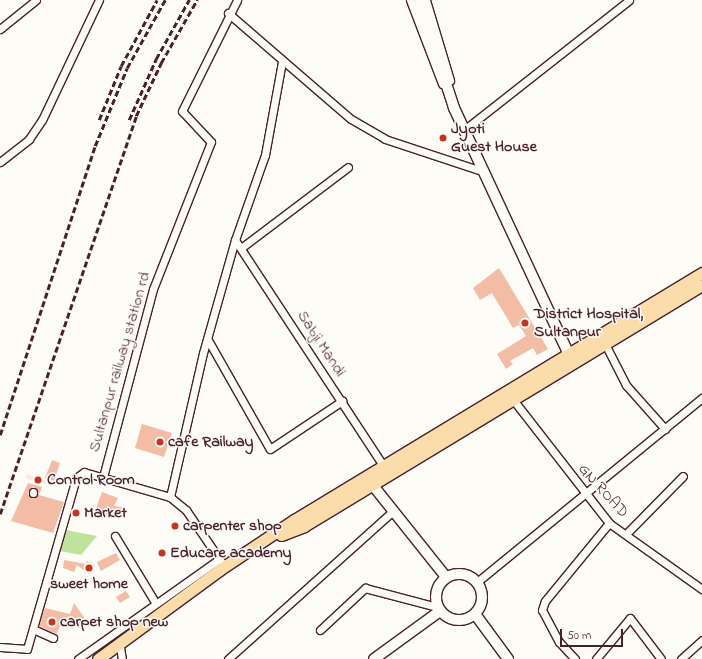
<!DOCTYPE html>
<html>
<head>
<meta charset="utf-8">
<style>
	body { margin:0 }
	#map { position:relative; width:702px; height:659px; overflow:hidden; background:#fdfcf7; font-family:"Indie Flower",sans-serif }
	div>[style] { position:absolute }
	[style*='--x'] { left:calc(var(--x)*1px); top:calc(var(--y)*1px); width:calc(var(--w)*1px); rotate:calc(var(--a)*1deg) }
	.built>* { inset:0; background:#fae9de }
	.green>* { inset:0; background:#bfe29c }
	.building>* { inset:0; background:#f2bca5 }
	.roads { filter:drop-shadow(1px 0 #4a1f2b) drop-shadow(-1px 0 #4a1f2b) drop-shadow(0 1px #4a1f2b) drop-shadow(0 -1px #4a1f2b) }
	.street>* { height:7px; margin:-3.5px; padding:0 3.5px; transform-origin:3.5px; border-radius:3.5px; background:#fdfcf7 }
	.secondary>* { height:10px; margin:-5px; padding:0 5px; transform-origin:5px; border-radius:5px; background:#fdfcf7 }
	.secondary>.ring { margin:-5px; padding:0; box-sizing:content-box; background:none; border:10px solid #fdfcf7; border-radius:50% }
	.primary>* { height:11px; margin:-5.5px; padding:0 5.5px; transform-origin:5.5px; border-radius:5.5px; background:#fbdcab }
	.rail>* { height:2.5px; margin-top:-1.25px; transform-origin:0; background:repeating-linear-gradient(90deg,#4a1f2b 0 6px,transparent 0 9px) }
	.dots>* { width:11px; height:11px; translate:-50% -50%; box-sizing:border-box; border:2px solid #fdfcf7; border-radius:50% }
	span { translate:-50% -50%; white-space:nowrap; text-align:center; line-height:1.15; -webkit-text-stroke:3px #fdfcf7; paint-order:stroke }
	.poi-label { font-size:16px; color:#4a1f2b; font-weight:700 }
	.left { translate:0 -50%; text-align:left }
	.street-label { font-size:16px; color:#4a1f2b }
	.scale { position:absolute; left:560px; top:629px; width:63px; height:18px; box-sizing:border-box; border:2px solid #4a1f2b; border-top:0; padding-left:5px; font-size:12px; line-height:14px; white-space:nowrap; color:#4a1f2b; -webkit-text-stroke:3px #fdfcf7; paint-order:stroke }
</style>
</head>
<body>
<div id="map">
	<div class="built">
		<i style="clip-path:polygon(27px 474px,50px 482px,49px 485px,25px 478px)"></i>
	</div>
	<div class="green">
		<i style="clip-path:polygon(66px 530px,97px 536px,81px 555px,60px 551px)"></i>
	</div>
	<div class="building">
		<i style="clip-path:polygon(499px 268px,548px 349px,537px 355px,533px 348px,510px 361px,513px 364px,506px 369px,497px 354px,526px 336px,519px 325px,513px 328px,492px 293px,480px 300px,473px 288px)"></i>
		<i style="clip-path:polygon(142px 424px,172px 433px,164px 457px,135px 448px)"></i>
		<i style="clip-path:polygon(52px 460px,60px 463px,54px 481px,45px 478px)"></i>
		<i style="clip-path:polygon(evenodd,28px 483px,42px 487px,39px 495px,64px 502px,53px 533px,11px 521px,28px 483px,33px 487px,38px 492px,33px 498px,28px 493px,33px 487px)"></i>
		<i style="clip-path:polygon(102px 492px,118px 498px,114px 506px,122px 507px,119px 514px,106px 518px,94px 514px)"></i>
		<i style="clip-path:polygon(116px 553px,120px 560px,101px 571px,97px 562px)"></i>
		<i style="clip-path:polygon(64px 560px,86px 564px,87px 561px,95px 566px,89px 574px,77px 565px,74px 572px,63px 568px)"></i>
		<i style="clip-path:polygon(126px 591px,130px 597px,120px 603px,116px 597px)"></i>
		<i style="clip-path:polygon(74px 603px,86px 620px,72px 629px,65px 618px,56px 634px,39px 626px,45px 608px,70px 614px)"></i>
	</div>
	<div class="roads">
		<div class="street">
			<i style="--x:410;--y:0;--w:90;--a:69.1"></i>
			<i style="--x:426;--y:0;--w:84;--a:73.3"></i>
			<i style="--x:228;--y:13;--w:162;--a:40.8"></i>
			<i style="--x:351;--y:119;--w:39;--a:30"></i>
			<i style="--x:385;--y:139;--w:105;--a:18.3"></i>
			<i style="--x:0;--y:29;--w:46;--a:-38.9"></i>
			<i style="--x:464;--y:130;--w:210;--a:-38.2"></i>
			<i style="--x:0;--y:162;--w:37;--a:-38"></i>
			<i style="--x:29;--y:139;--w:23;--a:-56"></i>
			<i style="--x:42;--y:120;--w:133;--a:-64.6"></i>
			<i style="--x:235;--y:240;--w:268;--a:56.7"></i>
			<i style="--x:241;--y:248;--w:134;--a:-37.1"></i>
			<i style="--x:208;--y:340;--w:125;--a:60.4"></i>
			<i style="--x:270;--y:449;--w:87;--a:-33.7"></i>
			<i style="--x:603;--y:340;--w:51;--a:62.9"></i>
			<i style="--x:626;--y:385;--w:59;--a:48.4"></i>
			<i style="--x:511;--y:397;--w:160;--a:52.1"></i>
			<i style="--x:609;--y:523;--w:114;--a:35.4"></i>
			<i style="--x:103;--y:477;--w:195;--a:-75.1"></i>
			<i style="--x:153;--y:289;--w:158;--a:-68.5"></i>
			<i style="--x:211;--y:142;--w:42;--a:-133.1"></i>
			<i style="--x:182;--y:111;--w:124;--a:-63.6"></i>
			<i style="--x:33;--y:493;--w:1;--a:-90"></i>
			<i style="--x:170;--y:497;--w:148;--a:-77.1"></i>
			<i style="--x:203;--y:353;--w:117;--a:-74.2"></i>
			<i style="--x:235;--y:240;--w:90;--a:-70.6"></i>
			<i style="--x:265;--y:155;--w:96;--a:-79.7"></i>
			<i style="--x:626;--y:534;--w:81;--a:-45.5"></i>
			<i style="--x:115;--y:536;--w:77;--a:58.8"></i>
			<i style="--x:477;--y:582;--w:291;--a:-39.3"></i>
			<i style="--x:33;--y:629;--w:22;--a:24"></i>
			<i style="--x:320;--y:630;--w:62;--a:-43"></i>
			<i style="--x:365;--y:588;--w:74;--a:14.8"></i>
			<i style="--x:0;--y:647;--w:27;--a:4"></i>
			<i style="--x:27;--y:649;--w:178;--a:-74"></i>
			<i style="--x:76;--y:478;--w:10;--a:-37"></i>
			<i style="--x:84;--y:472;--w:90;--a:16.2"></i>
			<i style="--x:170;--y:497;--w:21;--a:39"></i>
			<i style="--x:186;--y:510;--w:68;--a:55.8"></i>
			<i style="--x:120;--y:647;--w:12;--a:81"></i>
			<i style="--x:78;--y:659;--w:173;--a:-35.3"></i>
			<i style="--x:228;--y:659;--w:223;--a:-41.9"></i>
			<i style="--x:575;--y:659;--w:23;--a:-133"></i>
			<i style="--x:559;--y:642;--w:36;--a:-118"></i>
			<i style="--x:542;--y:610;--w:9;--a:-72"></i>
			<i style="--x:545;--y:601;--w:101;--a:-50.6"></i>
			<i style="--x:596;--y:659;--w:53;--a:-50.3"></i>
			<i style="--x:630;--y:618;--w:51;--a:52.9"></i>
			<i style="--x:681;--y:659;--w:28;--a:-42"></i>
		</div>
		<div class="secondary">
			<i style="--x:419;--y:0;--w:114;--a:72"></i>
			<i style="--x:454;--y:108;--w:272;--a:65"></i>
			<i style="--x:367;--y:478;--w:127;--a:51.4"></i>
			<i class="ring" style="left:436px;top:574px;width:36px;height:36px"></i>
			<i style="--x:475;--y:614;--w:56;--a:53.7"></i>
			<i style="--x:374;--y:659;--w:82;--a:-36"></i>
		</div>
		<div class="primary">
			<i style="--x:281;--y:535;--w:25;--a:-21"></i>
			<i style="--x:304;--y:526;--w:465;--a:-31.2"></i>
			<i style="--x:98;--y:659;--w:150;--a:-36.3"></i>
			<i style="--x:219;--y:570;--w:90;--a:-33.7"></i>
			<i style="--x:294;--y:520;--w:477;--a:-31.2"></i>
		</div>
	</div>
	<div class="rail">
		<i style="--x:99;--y:120;--w:58;--a:-67.8"></i>
		<i style="--x:121;--y:66;--w:75;--a:-61.4"></i>
		<i style="--x:129;--y:120;--w:67;--a:-66.1"></i>
		<i style="--x:156;--y:59;--w:68;--a:-60.8"></i>
		<i style="--x:0;--y:435;--w:304;--a:-71.8"></i>
		<i style="--x:95;--y:146;--w:84;--a:-67.7"></i>
		<i style="--x:127;--y:68;--w:78;--a:-60.8"></i>
		<i style="--x:0;--y:514;--w:421;--a:-71.1"></i>
		<i style="--x:136;--y:116;--w:59;--a:-64.7"></i>
		<i style="--x:161;--y:63;--w:73;--a:-60.3"></i>
	</div>
	<div class="dots">
		<i style="left:443px;top:138px;background:#c8321e"></i>
		<i style="left:525px;top:323px;background:#c8321e"></i>
		<i style="left:160px;top:442px;background:#c8321e"></i>
		<i style="left:38px;top:480px;background:#c8321e"></i>
		<i style="left:76px;top:513px;background:#c8321e"></i>
		<i style="left:175px;top:526px;background:#c8321e"></i>
		<i style="left:162px;top:553px;background:#c8321e"></i>
		<i style="left:89px;top:568px;background:#c8321e"></i>
		<i style="left:52px;top:622px;background:#c8321e"></i>
	</div>
	<div class="poi-label">
		<span class="left" style="left:451px;top:138px">Jyoti<br>Guest House</span>
		<span class="left" style="left:534px;top:323px">District Hospital,<br>Sultanpur</span>
		<span class="left" style="left:168px;top:442px">cafe Railway</span>
		<span class="left" style="left:47px;top:480px">Control Room</span>
		<span class="left" style="left:84px;top:513px">Market</span>
		<span class="left" style="left:183px;top:526px">carpenter shop</span>
		<span class="left" style="left:170px;top:553px">Educare academy</span>
		<span style="left:89px;top:584px">sweet home</span>
		<span class="left" style="left:60px;top:622px">carpet shop new</span>
	</div>
	<div class="street-label">
		<span style="left:321px;top:344px;rotate:57deg">Sabji Mandi</span>
		<span style="left:120px;top:362px;rotate:-74deg">Sultanpur railway station rd</span>
		<span style="left:603px;top:491px;rotate:48deg">GN ROAD</span>
	</div>
	<div class="scale">50 m</div>
</div>
</body>
</html>
